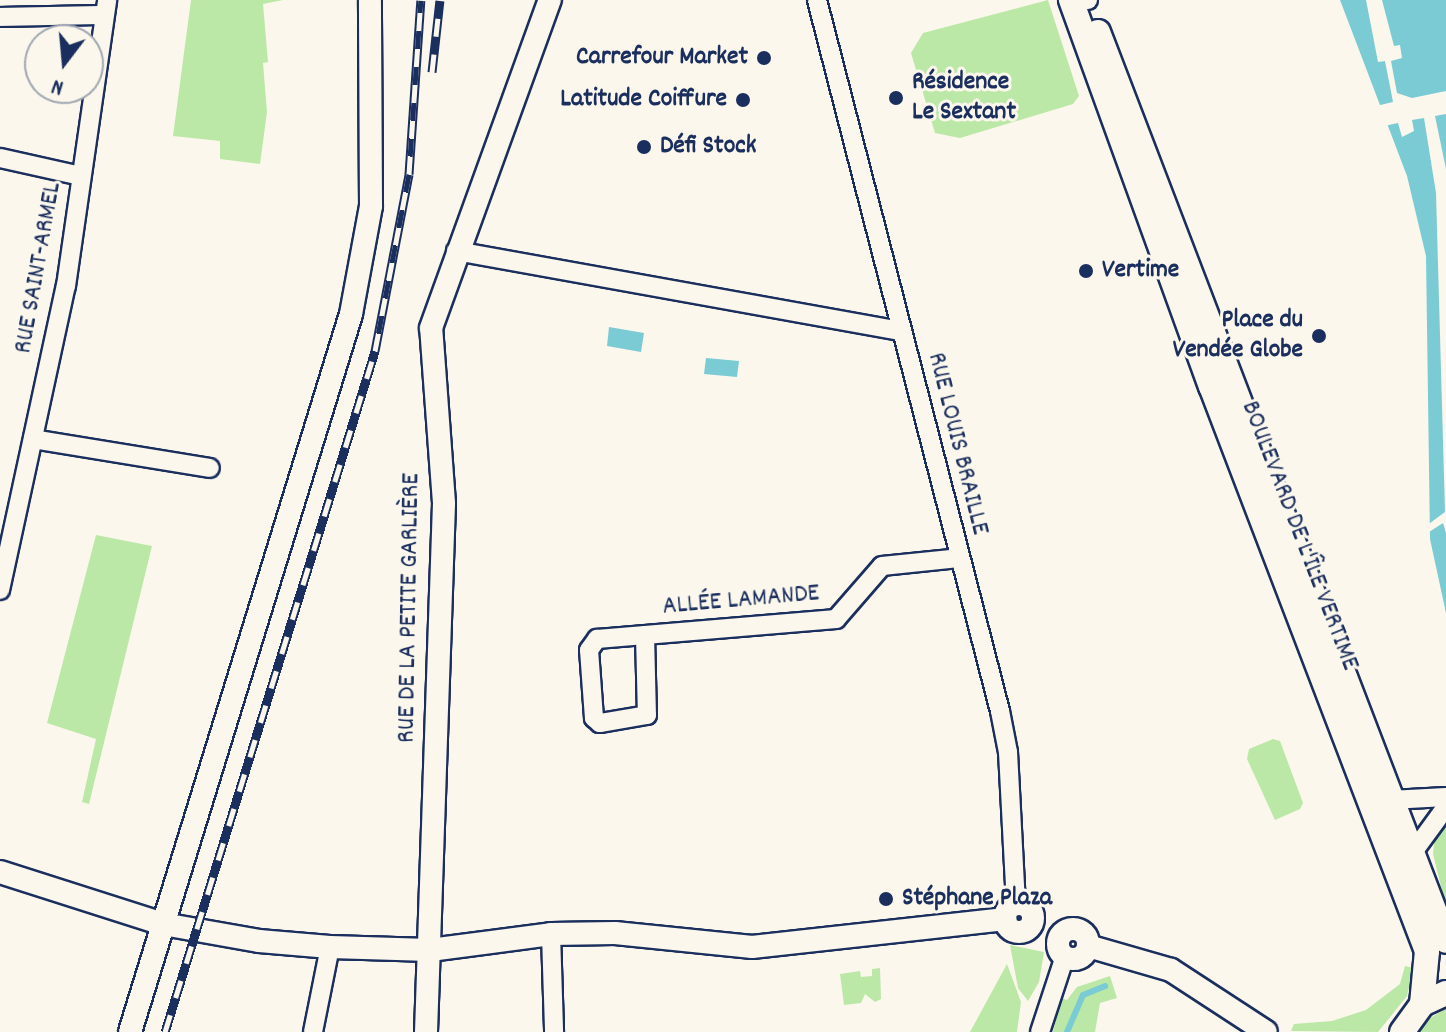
<!DOCTYPE html>
<html>
<head>
<meta charset="utf-8">
<style>
	body { margin:0 }
	#map { position:relative; width:1446px; height:1032px; overflow:hidden; background:#fbf7ec; font-family:Dekko,sans-serif }
	div>[style] { position:absolute }
	[style*='--x'] { left:calc(var(--x)*1px); top:calc(var(--y)*1px); width:calc(var(--w)*1px); rotate:calc(var(--a)*1deg) }
	.green>* { inset:0; background:#bbe8a6 }
	.water>* { inset:0; background:#7bcbd5 }
	.pier>* { inset:0; background:#fbf7ec }
	.stream>* { height:6px; margin:-3px; padding:0 3px; transform-origin:3px; border-radius:3px; background:#7bcbd5 }
	.roads { filter:drop-shadow(2px 0 #1b2f5e) drop-shadow(-2px 0 #1b2f5e) drop-shadow(0 2px #1b2f5e) drop-shadow(0 -2px #1b2f5e) }
	.minor>* { height:18px; margin:-9px; padding:0 9px; transform-origin:9px; border-radius:9px; background:#fbf7ec }
	.tertiary>* { height:22px; margin:-11px; padding:0 11px; transform-origin:11px; border-radius:11px; background:#fbf7ec }
	.tertiary>.ring { margin:-11px; padding:0; box-sizing:content-box; background:none; border:22px solid #fbf7ec; border-radius:50% }
	.secondary>* { height:24px; margin:-12px; padding:0 12px; transform-origin:12px; border-radius:12px; background:#fbf7ec }
	.rail>* { height:9px; margin-top:-4.5px; transform-origin:0; background:repeating-linear-gradient(90deg,#fbf7ec 0 18px,#1b2f5e 0 36px); box-sizing:border-box; border-block:2px solid #1b2f5e }
	.dots>* { width:22px; height:22px; translate:-50% -50%; box-sizing:border-box; border:4px solid #fbf7ec; border-radius:50% }
	span { translate:-50% -50%; white-space:nowrap; text-align:center; line-height:1.15; -webkit-text-stroke:6px #fbf7ec; paint-order:stroke }
	.poi-label { font-size:26px; color:#1b2f5e; font-weight:700 }
	.right { translate:-100% -50%; text-align:right }
	.left { translate:0 -50%; text-align:left }
	.street-label { font-size:26px; color:#1b2f5e }
	.north { position:absolute; left:24px; top:24px; width:80px; height:80px; box-sizing:border-box; background:#fbf7ec; border:2px solid #a1a7b3; border-radius:50%; rotate:196deg; font-size:22px; font-weight:700; line-height:32px; text-align:center; color:#1b2f5e }
	.north::after { content:''; display:block; margin:auto; width:28px; height:36px; background:#1b2f5e; clip-path:polygon(50% 0,100% 100%,50% 72%,0 100%) }
</style>
</head>
<body>
<div id="map">
	<div class="green">
		<i style="clip-path:polygon(191px 0,283px 0,263px 4px,268px 62px,263px 63px,267px 112px,260px 164px,220px 159px,220px 141px,173px 136px)"></i>
		<i style="clip-path:polygon(1048px 0,1079px 96px,1073px 104px,960px 138px,935px 133px,911px 53px,923px 33px)"></i>
		<i style="clip-path:polygon(96px 535px,152px 546px,89px 804px,82px 802px,96px 739px,47px 723px)"></i>
		<i style="clip-path:polygon(1273px 739px,1280px 741px,1303px 803px,1300px 809px,1275px 820px,1247px 759px,1249px 749px)"></i>
		<i style="clip-path:polygon(1446px 822px,1446px 907px,1433px 854px,1435px 836px)"></i>
		<i style="clip-path:polygon(1010px 945px,1044px 952px,1039px 982px,1028px 1001px,1018px 988px)"></i>
		<i style="clip-path:polygon(1007px 964px,1021px 1002px,1017px 1032px,970px 1032px)"></i>
		<i style="clip-path:polygon(1405px 966px,1414px 968px,1407px 996px,1378px 1032px,1291px 1031px,1294px 1024px,1332px 1021px,1366px 1010px,1400px 984px)"></i>
		<i style="clip-path:polygon(880px 968px,881px 999px,875px 1002px,865px 994px,861px 1003px,844px 1005px,840px 974px,860px 971px,861px 977px,872px 976px,872px 969px)"></i>
		<i style="clip-path:polygon(1110px 976px,1117px 998px,1100px 1003px,1095px 1032px,1053px 1032px,1061px 998px,1067px 1000px,1077px 987px)"></i>
		<i style="clip-path:polygon(1446px 1008px,1446px 1032px,1418px 1032px,1426px 1021px)"></i>
	</div>
	<div class="water">
		<i style="clip-path:polygon(1340px 0,1446px 0,1446px 613px,1430px 539px,1426px 256px,1407px 176px)"></i>
		<i style="clip-path:polygon(609px 327px,644px 333px,641px 352px,607px 346px)"></i>
		<i style="clip-path:polygon(706px 358px,739px 361px,737px 377px,704px 374px)"></i>
	</div>
	<div class="pier">
		<i style="clip-path:polygon(1366px 0,1382px 0,1394px 46px,1400px 45px,1402px 58px,1391px 61px,1397px 93px,1412px 98px,1446px 91px,1446px 114px,1435px 116px,1446px 169px,1446px 533px,1443px 523px,1426px 534px,1426px 526px,1445px 512px,1436px 193px,1424px 118px,1412px 120px,1414px 131px,1402px 137px,1398px 123px,1384px 126px,1376px 106px,1393px 102px,1385px 61px,1378px 62px)"></i>
	</div>
	<div class="stream">
		<i style="--x:1067;--y:1032;--w:40;--a:-66.6"></i>
		<i style="--x:1083;--y:995;--w:24;--a:-22"></i>
	</div>
	<div class="roads">
		<div class="minor">
			<i style="--x:817;--y:0;--w:734;--a:75.57"></i>
			<i style="--x:1000;--y:711;--w:42;--a:79"></i>
			<i style="--x:1008;--y:752;--w:153;--a:87"></i>
			<i style="--x:1087;--y:0;--w:1;--a:0"></i>
			<i style="--x:0;--y:17;--w:104;--a:-1.1"></i>
			<i style="--x:0;--y:158;--w:83;--a:12.5"></i>
			<i style="--x:456;--y:251;--w:453;--a:10.2"></i>
			<i style="--x:33;--y:439;--w:179;--a:9.3"></i>
			<i style="--x:0;--y:590;--w:311;--a:-77.8"></i>
			<i style="--x:66;--y:286;--w:289;--a:-81.8"></i>
			<i style="--x:645;--y:635;--w:80;--a:88.6"></i>
			<i style="--x:647;--y:715;--w:48;--a:170.3"></i>
			<i style="--x:600;--y:723;--w:8;--a:-140"></i>
			<i style="--x:594;--y:718;--w:68;--a:-94.2"></i>
			<i style="--x:589;--y:650;--w:14;--a:-54"></i>
			<i style="--x:597;--y:639;--w:240;--a:-4.8"></i>
			<i style="--x:836;--y:619;--w:70;--a:-49"></i>
			<i style="--x:882;--y:566;--w:77;--a:-5.9"></i>
			<i style="--x:1390;--y:800;--w:56;--a:-3.1"></i>
			<i style="--x:1411;--y:855;--w:59;--a:-53.9"></i>
			<i style="--x:551;--y:934;--w:98;--a:88.2"></i>
			<i style="--x:313;--y:1032;--w:87;--a:-78.7"></i>
			<i style="--x:1040;--y:1032;--w:80;--a:-71.8"></i>
		</div>
		<div class="tertiary">
			<i style="--x:0;--y:872;--w:171;--a:17.7"></i>
			<i style="--x:163;--y:924;--w:97;--a:10"></i>
			<i style="--x:259;--y:941;--w:71;--a:4.8"></i>
			<i style="--x:330;--y:947;--w:100;--a:1.7"></i>
			<i style="--x:430;--y:950;--w:122;--a:-7.5"></i>
			<i style="--x:551;--y:934;--w:64;--a:-0.9"></i>
			<i style="--x:615;--y:933;--w:138;--a:5.8"></i>
			<i style="--x:752;--y:947;--w:255;--a:-6.3"></i>
			<i class="ring" style="left:1005px;top:904px;width:6px;height:6px"></i>
			<i class="ring" style="left:1058px;top:929px;width:8px;height:8px"></i>
			<i style="--x:1088;--y:946;--w:86;--a:16.1"></i>
			<i style="--x:1171;--y:970;--w:113;--a:33.1"></i>
			<i style="--x:130;--y:1032;--w:751;--a:-72.89"></i>
			<i style="--x:351;--y:314;--w:110;--a:-79.5"></i>
			<i style="--x:371;--y:206;--w:206;--a:-90.3"></i>
			<i style="--x:426;--y:1032;--w:529;--a:-88.05"></i>
			<i style="--x:444;--y:503;--w:175;--a:-94.2"></i>
			<i style="--x:431;--y:328;--w:349;--a:-70.1"></i>
		</div>
		<div class="secondary">
			<i style="--x:1071;--y:0;--w:411;--a:70.1"></i>
			<i style="--x:1211;--y:386;--w:605;--a:69.08"></i>
			<i style="--x:1427;--y:951;--w:53;--a:95.4"></i>
			<i style="--x:1098;--y:32;--w:973;--a:69.05"></i>
			<i style="--x:1402;--y:1032;--w:34;--a:-54"></i>
			<i style="--x:1422;--y:1004;--w:26;--a:-25"></i>
		</div>
	</div>
	<div class="rail">
		<i style="--x:432;--y:72;--w:72;--a:-83.7"></i>
		<i style="--x:165;--y:1032;--w:713;--a:-72.86"></i>
		<i style="--x:375;--y:351;--w:180;--a:-79.1"></i>
		<i style="--x:409;--y:174;--w:174;--a:-86.1"></i>
	</div>
	<div class="dots">
		<i style="left:764px;top:58px;background:#1b2f5e"></i>
		<i style="left:896px;top:98px;background:#1b2f5e"></i>
		<i style="left:743px;top:100px;background:#1b2f5e"></i>
		<i style="left:644px;top:147px;background:#1b2f5e"></i>
		<i style="left:1086px;top:271px;background:#1b2f5e"></i>
		<i style="left:1319px;top:336px;background:#1b2f5e"></i>
		<i style="left:886px;top:899px;background:#1b2f5e"></i>
	</div>
	<div class="poi-label">
		<span class="right" style="left:748px;top:58px">Carrefour Market</span>
		<span class="left" style="left:912px;top:98px">Résidence<br>Le Sextant</span>
		<span class="right" style="left:727px;top:100px">Latitude Coiffure</span>
		<span class="left" style="left:660px;top:147px">Défi Stock</span>
		<span class="left" style="left:1102px;top:271px">Vertime</span>
		<span class="right" style="left:1303px;top:336px">Place du<br>Vendée Globe</span>
		<span class="left" style="left:902px;top:899px">Stéphane Plaza</span>
	</div>
	<div class="street-label">
		<span style="left:39px;top:268px;rotate:-80deg">RUE SAINT-ARMEL</span>
		<span style="left:957px;top:444px;rotate:76deg">RUE LOUIS BRAILLE</span>
		<span style="left:1299px;top:536px;rotate:69deg">BOULEVARD DE L'ÎLE VERTIME</span>
		<span style="left:741px;top:601px;rotate:-5deg">ALLÉE LAMANDE</span>
		<span style="left:410px;top:608px;rotate:-89deg">RUE DE LA PETITE GARLIÈRE</span>
	</div>
	<div class="north">N</div>
</div>
</body>
</html>
